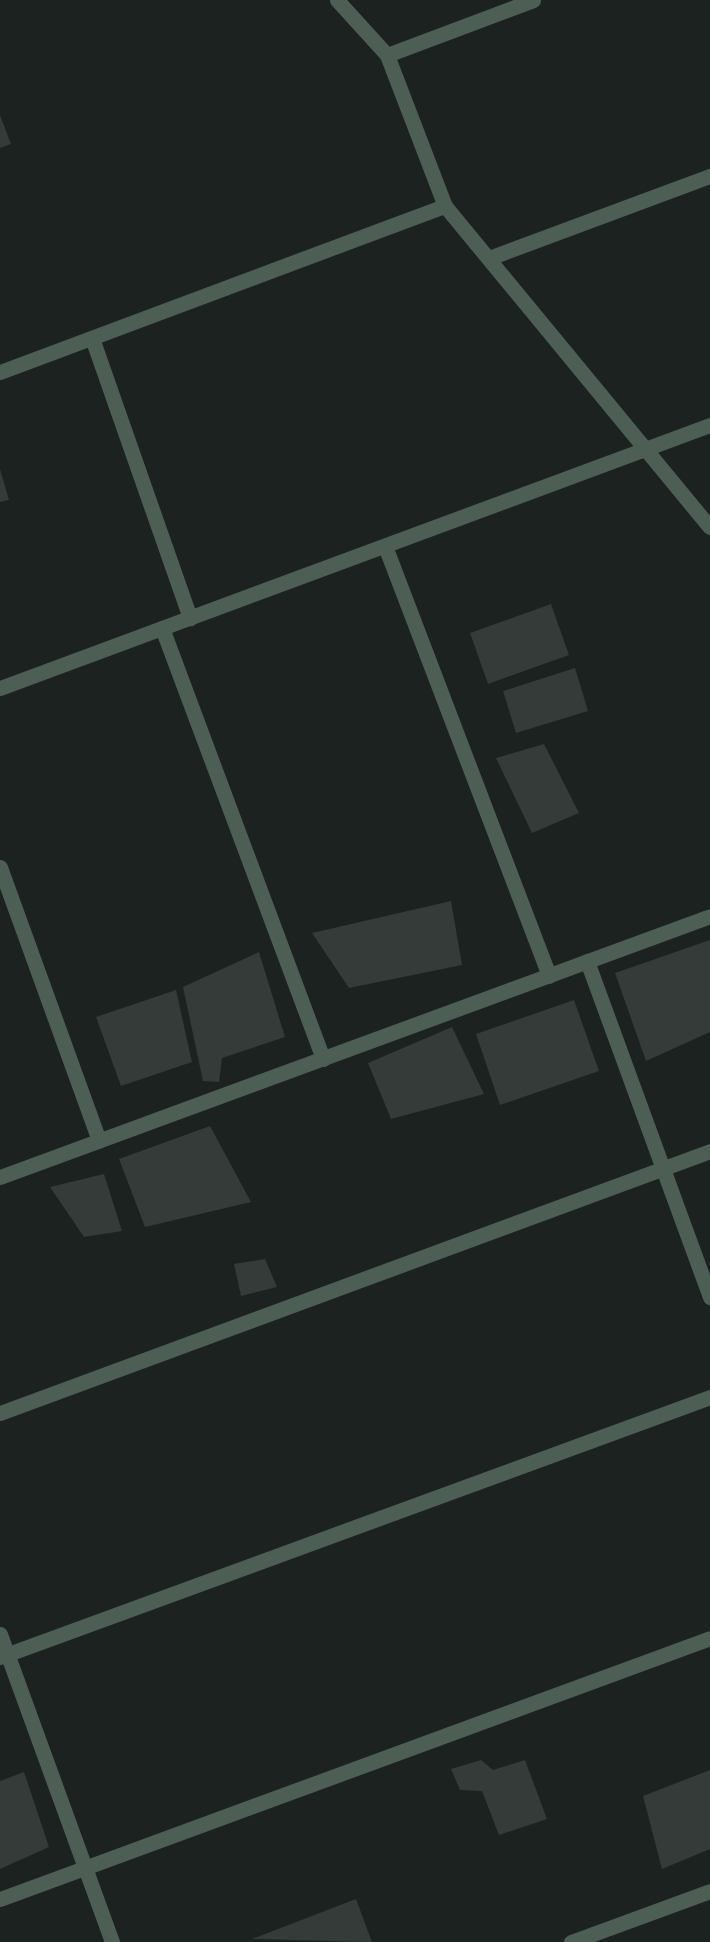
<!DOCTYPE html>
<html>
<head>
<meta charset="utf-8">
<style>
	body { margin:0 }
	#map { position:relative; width:710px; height:1942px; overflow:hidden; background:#1c221f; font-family:"Open Sans",sans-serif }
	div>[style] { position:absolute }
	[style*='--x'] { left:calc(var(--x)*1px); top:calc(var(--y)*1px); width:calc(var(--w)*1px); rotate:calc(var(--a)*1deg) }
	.building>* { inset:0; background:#353b38 }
	.minor>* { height:15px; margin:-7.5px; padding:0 7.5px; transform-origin:7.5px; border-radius:7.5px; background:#4d5e54 }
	span { translate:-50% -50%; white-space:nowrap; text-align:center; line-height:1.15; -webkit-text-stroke:4.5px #131916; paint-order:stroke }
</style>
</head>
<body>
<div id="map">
	<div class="building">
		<i style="clip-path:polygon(0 115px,11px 144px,0 148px)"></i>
		<i style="clip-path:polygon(0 469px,9px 500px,0 502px)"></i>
		<i style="clip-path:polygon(551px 604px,569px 655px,488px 684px,470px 633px)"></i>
		<i style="clip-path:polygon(575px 668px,588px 711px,516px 733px,503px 691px)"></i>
		<i style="clip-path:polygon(544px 744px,579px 813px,532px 833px,496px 758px)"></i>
		<i style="clip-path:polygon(451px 901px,462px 965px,349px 988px,312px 933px)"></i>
		<i style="clip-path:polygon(710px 940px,710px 1032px,646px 1061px,615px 973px)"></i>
		<i style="clip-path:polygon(259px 952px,285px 1037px,222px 1058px,219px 1082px,203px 1081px,183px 987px)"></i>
		<i style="clip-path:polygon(176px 990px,192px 1062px,121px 1086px,96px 1017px)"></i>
		<i style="clip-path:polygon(574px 1000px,599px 1071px,500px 1105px,476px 1034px)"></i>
		<i style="clip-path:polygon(452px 1027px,484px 1094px,391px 1119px,368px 1063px)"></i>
		<i style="clip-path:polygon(210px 1126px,251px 1202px,145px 1227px,119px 1159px)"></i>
		<i style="clip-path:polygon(104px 1174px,122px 1231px,84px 1237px,50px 1187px)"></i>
		<i style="clip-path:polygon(265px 1259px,277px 1287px,241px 1296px,234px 1264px)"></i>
		<i style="clip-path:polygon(481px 1760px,493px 1770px,525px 1760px,547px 1819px,499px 1835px,482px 1791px,460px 1790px,451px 1769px)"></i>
		<i style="clip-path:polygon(710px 1770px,710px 1849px,662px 1869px,643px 1796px)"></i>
		<i style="clip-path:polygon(24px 1772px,49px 1847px,0 1869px,0 1781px)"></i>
		<i style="clip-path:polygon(356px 1899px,372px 1942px,252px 1939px)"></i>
	</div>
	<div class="minor">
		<i style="--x:337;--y:0;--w:74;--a:47.7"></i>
		<i style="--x:387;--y:55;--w:162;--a:69"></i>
		<i style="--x:445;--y:206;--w:416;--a:50.5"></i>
		<i style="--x:387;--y:55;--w:156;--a:-20.6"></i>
		<i style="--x:489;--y:258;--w:236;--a:-20.4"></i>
		<i style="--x:92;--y:338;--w:297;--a:70.7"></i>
		<i style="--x:0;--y:372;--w:475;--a:-20.5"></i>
		<i style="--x:385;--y:546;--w:460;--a:69.1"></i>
		<i style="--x:162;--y:628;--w:460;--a:69.5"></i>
		<i style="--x:0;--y:688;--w:757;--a:-20.33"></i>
		<i style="--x:0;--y:867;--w:291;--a:70.1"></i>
		<i style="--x:587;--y:961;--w:358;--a:69.9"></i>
		<i style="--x:0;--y:1177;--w:756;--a:-20.18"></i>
		<i style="--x:0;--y:1413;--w:757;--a:-20.25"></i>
		<i style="--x:0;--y:1634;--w:328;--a:70"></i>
		<i style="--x:0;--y:1657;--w:756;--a:-20.11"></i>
		<i style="--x:0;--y:1899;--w:756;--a:-20.18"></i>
		<i style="--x:571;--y:1942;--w:148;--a:-20.1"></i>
	</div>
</div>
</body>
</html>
